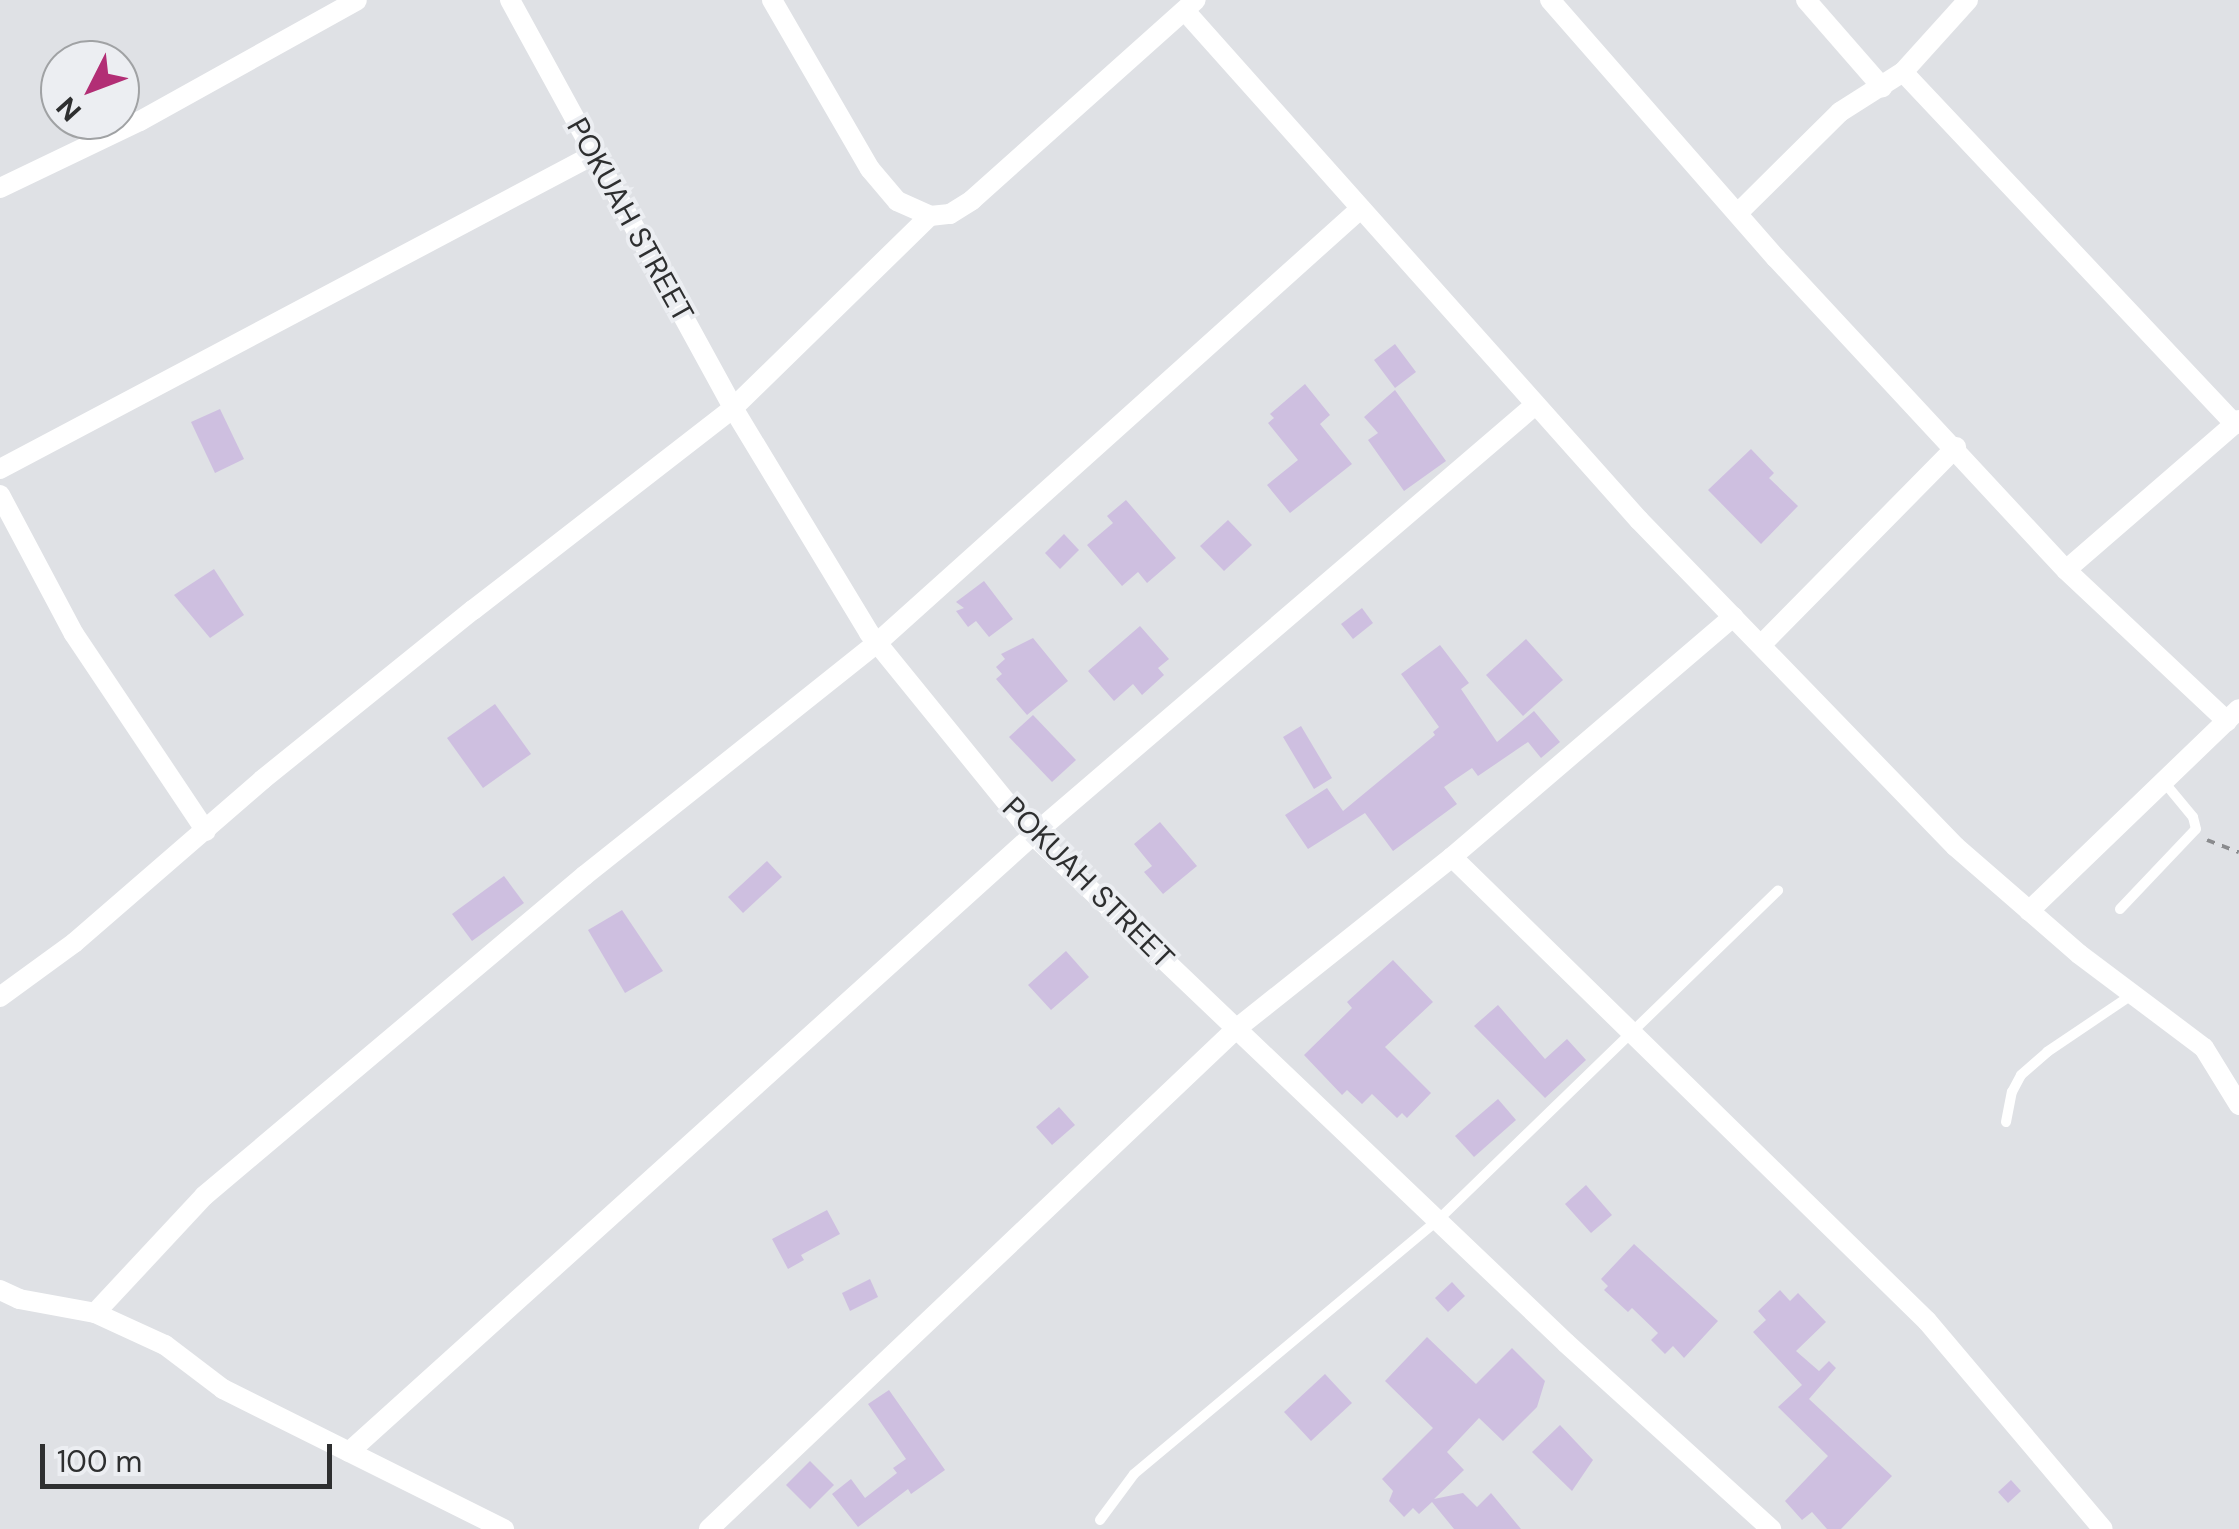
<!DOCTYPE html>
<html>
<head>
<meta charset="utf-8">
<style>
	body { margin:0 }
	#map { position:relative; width:2239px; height:1529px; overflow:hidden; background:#dfe1e5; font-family:"DM Sans",sans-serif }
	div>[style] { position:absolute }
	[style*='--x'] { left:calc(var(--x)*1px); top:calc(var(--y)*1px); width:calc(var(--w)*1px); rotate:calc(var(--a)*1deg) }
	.building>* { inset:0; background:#cebfe0 }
	.path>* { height:4px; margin-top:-2px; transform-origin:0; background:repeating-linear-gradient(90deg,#8a8b8e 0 8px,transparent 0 16px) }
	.service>* { height:10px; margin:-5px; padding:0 5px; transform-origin:5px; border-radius:5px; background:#fff }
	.minor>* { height:20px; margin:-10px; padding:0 10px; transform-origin:10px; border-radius:10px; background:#fff }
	span { translate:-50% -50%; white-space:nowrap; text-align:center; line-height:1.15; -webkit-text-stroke:8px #eceef2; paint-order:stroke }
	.street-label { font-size:30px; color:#2e2f30 }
	.north { position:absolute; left:40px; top:40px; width:100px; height:100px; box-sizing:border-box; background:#eceef2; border:2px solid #a0a2a4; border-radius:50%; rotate:228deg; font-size:28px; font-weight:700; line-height:40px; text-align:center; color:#2e2f30 }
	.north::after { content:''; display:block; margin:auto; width:35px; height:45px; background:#b22e75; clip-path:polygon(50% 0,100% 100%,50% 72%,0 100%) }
	.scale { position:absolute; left:40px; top:1444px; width:292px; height:45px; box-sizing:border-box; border:5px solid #2e2f30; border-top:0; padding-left:12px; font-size:30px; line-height:35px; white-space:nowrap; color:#2e2f30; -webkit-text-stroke:8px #eceef2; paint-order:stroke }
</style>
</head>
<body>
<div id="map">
	<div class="building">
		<i style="clip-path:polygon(1395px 344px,1416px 372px,1395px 388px,1374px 360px)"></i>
		<i style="clip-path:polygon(1305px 384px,1330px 415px,1320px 424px,1352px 464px,1290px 513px,1267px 485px,1298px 460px,1268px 423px,1274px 418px,1270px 414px)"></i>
		<i style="clip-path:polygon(1395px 390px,1446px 461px,1404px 491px,1368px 440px,1378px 433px,1364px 417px)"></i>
		<i style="clip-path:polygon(220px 409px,244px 459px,215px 473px,191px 422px)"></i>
		<i style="clip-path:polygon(1751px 449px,1774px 473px,1769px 478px,1798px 506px,1761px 544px,1708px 490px)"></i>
		<i style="clip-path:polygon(1126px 500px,1176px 558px,1147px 583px,1138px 572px,1122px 586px,1087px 545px,1113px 523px,1107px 516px)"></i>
		<i style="clip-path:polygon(1228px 520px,1252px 545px,1224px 571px,1200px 546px)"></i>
		<i style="clip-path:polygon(1064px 534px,1079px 550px,1060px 569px,1045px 553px)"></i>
		<i style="clip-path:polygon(214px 569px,244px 615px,210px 638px,174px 595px)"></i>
		<i style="clip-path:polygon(984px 581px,1013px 619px,989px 637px,976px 621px,968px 627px,956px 611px,964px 608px,956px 602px)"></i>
		<i style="clip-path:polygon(1362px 608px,1373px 623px,1353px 639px,1341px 624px)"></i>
		<i style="clip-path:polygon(1140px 626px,1169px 659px,1158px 668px,1164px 675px,1142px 695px,1133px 684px,1114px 701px,1088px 671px)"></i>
		<i style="clip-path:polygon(1033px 638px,1068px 681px,1027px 715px,996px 679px,1002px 674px,996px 667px,1005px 659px,1001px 654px)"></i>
		<i style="clip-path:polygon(1526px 639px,1563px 680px,1523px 716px,1486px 675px)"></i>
		<i style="clip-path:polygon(1440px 645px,1469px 683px,1461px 689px,1497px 742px,1534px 711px,1560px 742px,1541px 758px,1528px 742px,1478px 776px,1472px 768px,1444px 787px,1457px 804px,1393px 851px,1365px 813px,1308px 849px,1285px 815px,1327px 788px,1343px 811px,1435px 735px,1433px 732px,1439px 727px,1401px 674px)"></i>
		<i style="clip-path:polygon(495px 704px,531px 754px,483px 788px,447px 738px)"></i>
		<i style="clip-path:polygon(1033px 715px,1076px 760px,1052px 782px,1009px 737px)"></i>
		<i style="clip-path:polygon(1301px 726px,1332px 778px,1314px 789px,1283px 737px)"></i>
		<i style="clip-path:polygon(1160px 822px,1197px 866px,1163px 894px,1144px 872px,1152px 866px,1134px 844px)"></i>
		<i style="clip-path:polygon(767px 861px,782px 877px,743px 913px,728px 897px)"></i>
		<i style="clip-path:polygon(504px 876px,524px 903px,472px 941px,452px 914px)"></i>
		<i style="clip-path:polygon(622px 910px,663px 971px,625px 993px,588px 930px)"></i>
		<i style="clip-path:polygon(1066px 951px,1089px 977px,1051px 1010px,1028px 985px)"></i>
		<i style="clip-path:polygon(1393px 960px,1433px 1002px,1385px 1047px,1431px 1093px,1407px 1118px,1402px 1113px,1397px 1118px,1372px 1094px,1362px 1104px,1347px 1090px,1342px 1095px,1304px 1055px,1352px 1008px,1347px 1002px)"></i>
		<i style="clip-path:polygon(1498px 1005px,1545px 1059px,1567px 1039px,1586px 1060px,1545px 1098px,1474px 1026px)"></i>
		<i style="clip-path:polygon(1498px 1099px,1516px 1120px,1474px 1157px,1455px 1136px)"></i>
		<i style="clip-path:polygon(1059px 1107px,1075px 1125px,1052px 1145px,1036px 1127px)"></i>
		<i style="clip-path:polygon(1586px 1185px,1612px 1215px,1591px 1233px,1565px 1204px)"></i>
		<i style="clip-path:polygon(827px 1210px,840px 1234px,801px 1255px,804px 1260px,788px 1269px,772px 1239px)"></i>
		<i style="clip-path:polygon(1634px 1244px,1718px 1321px,1684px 1358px,1673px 1346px,1665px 1354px,1651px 1340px,1658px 1333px,1632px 1308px,1628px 1312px,1604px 1290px,1608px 1286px,1601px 1279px)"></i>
		<i style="clip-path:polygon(870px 1279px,878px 1297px,850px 1311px,842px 1293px)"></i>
		<i style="clip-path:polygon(1452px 1282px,1465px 1296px,1448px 1312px,1435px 1298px)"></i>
		<i style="clip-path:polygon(1780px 1290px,1790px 1301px,1798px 1293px,1826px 1322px,1796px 1351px,1819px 1371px,1829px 1361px,1836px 1368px,1809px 1399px,1892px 1476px,1841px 1529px,1827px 1529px,1812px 1512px,1802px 1520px,1785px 1501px,1828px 1456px,1778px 1407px,1802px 1385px,1753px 1332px,1766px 1320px,1758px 1311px)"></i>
		<i style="clip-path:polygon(1427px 1337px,1476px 1384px,1512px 1348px,1545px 1381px,1537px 1407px,1503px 1441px,1479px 1418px,1447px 1452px,1464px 1470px,1434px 1499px,1463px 1493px,1477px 1507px,1491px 1493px,1521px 1529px,1454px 1529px,1432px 1502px,1419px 1514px,1413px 1508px,1404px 1517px,1389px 1501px,1393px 1491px,1382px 1479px,1433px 1428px,1385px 1381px)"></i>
		<i style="clip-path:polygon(1325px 1374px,1352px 1403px,1311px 1441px,1284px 1412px)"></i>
		<i style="clip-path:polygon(889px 1390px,945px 1470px,911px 1494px,908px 1489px,858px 1527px,832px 1494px,851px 1479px,865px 1498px,897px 1473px,893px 1468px,906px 1459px,868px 1404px)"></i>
		<i style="clip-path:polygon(1560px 1425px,1593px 1460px,1572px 1491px,1532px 1452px)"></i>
		<i style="clip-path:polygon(810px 1461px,834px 1485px,810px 1509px,786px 1485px)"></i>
		<i style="clip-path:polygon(2011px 1480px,2021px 1491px,2008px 1503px,1998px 1492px)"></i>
	</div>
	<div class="path">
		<i style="--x:2207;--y:840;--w:34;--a:21"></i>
	</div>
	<div class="service">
		<i style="--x:2120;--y:909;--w:110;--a:-46.5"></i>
		<i style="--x:2196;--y:829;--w:12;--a:-104"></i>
		<i style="--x:2193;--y:817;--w:45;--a:-129.6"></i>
		<i style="--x:2006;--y:1122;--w:31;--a:-79"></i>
		<i style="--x:2012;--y:1092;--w:19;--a:-62"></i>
		<i style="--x:2021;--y:1075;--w:35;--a:-41"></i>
		<i style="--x:2047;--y:1052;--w:104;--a:-34"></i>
		<i style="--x:1100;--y:1520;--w:57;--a:-53.5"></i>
		<i style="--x:1134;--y:1474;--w:395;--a:-39.9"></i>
		<i style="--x:1437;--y:1221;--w:475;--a:-44.1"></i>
	</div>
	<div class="minor">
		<i style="--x:510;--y:0;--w:465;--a:61.3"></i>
		<i style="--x:733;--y:408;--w:263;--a:58.8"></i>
		<i style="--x:869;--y:633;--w:260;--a:50.9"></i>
		<i style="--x:1033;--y:835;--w:736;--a:43.62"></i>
		<i style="--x:1566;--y:1343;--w:277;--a:42.2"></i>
		<i style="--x:772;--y:0;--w:195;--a:59.9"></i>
		<i style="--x:870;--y:169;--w:42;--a:49.8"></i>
		<i style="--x:897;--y:201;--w:36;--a:24"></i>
		<i style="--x:930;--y:216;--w:20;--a:-6"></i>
		<i style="--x:950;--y:214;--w:26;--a:-32"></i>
		<i style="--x:972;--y:200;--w:300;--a:-41.8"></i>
		<i style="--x:1550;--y:0;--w:343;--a:48.8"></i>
		<i style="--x:1776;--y:258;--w:426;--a:47.1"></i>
		<i style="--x:2066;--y:570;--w:221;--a:43.2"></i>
		<i style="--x:1806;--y:0;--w:116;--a:48.9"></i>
		<i style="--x:1185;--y:11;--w:682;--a:48.27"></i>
		<i style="--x:1639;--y:520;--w:455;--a:45.9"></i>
		<i style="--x:1956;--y:847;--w:163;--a:41"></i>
		<i style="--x:2079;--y:954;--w:156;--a:36.9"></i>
		<i style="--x:2204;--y:1048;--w:67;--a:58.4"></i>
		<i style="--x:1903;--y:72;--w:97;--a:-47.9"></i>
		<i style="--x:0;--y:188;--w:155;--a:-25.6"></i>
		<i style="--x:140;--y:121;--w:248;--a:-29.1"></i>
		<i style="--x:1739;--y:212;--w:142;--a:-44.7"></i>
		<i style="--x:1840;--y:112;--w:75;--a:-32.4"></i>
		<i style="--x:1903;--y:72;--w:484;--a:46.7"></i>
		<i style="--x:0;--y:469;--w:673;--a:-27.9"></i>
		<i style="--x:0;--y:495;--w:157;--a:62"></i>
		<i style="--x:74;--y:634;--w:237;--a:56.2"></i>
		<i style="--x:2066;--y:570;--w:229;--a:-40.9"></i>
		<i style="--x:1761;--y:645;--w:278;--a:-45.4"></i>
		<i style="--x:1452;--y:857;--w:664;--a:44.33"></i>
		<i style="--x:1927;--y:1321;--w:272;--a:49.8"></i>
		<i style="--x:2029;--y:911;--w:291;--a:-43.9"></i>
		<i style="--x:0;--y:997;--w:92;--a:-36.1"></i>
		<i style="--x:74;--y:943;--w:249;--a:-40.9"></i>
		<i style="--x:262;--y:780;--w:271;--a:-38.9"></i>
		<i style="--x:473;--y:610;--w:329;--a:-37.8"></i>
		<i style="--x:733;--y:408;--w:275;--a:-44.3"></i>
		<i style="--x:0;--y:1290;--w:21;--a:25"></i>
		<i style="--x:19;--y:1299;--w:77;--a:10.4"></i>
		<i style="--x:95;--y:1313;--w:77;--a:24.6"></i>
		<i style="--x:165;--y:1345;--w:73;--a:37.2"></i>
		<i style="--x:223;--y:1389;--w:314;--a:26.5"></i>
		<i style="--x:95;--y:1313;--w:160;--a:-47"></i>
		<i style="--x:204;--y:1196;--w:497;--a:-40.1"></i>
		<i style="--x:584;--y:876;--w:374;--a:-38.5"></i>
		<i style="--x:877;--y:643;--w:648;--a:-41.93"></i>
		<i style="--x:349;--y:1452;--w:921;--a:-42.05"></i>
		<i style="--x:1033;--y:835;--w:661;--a:-40.58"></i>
		<i style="--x:709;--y:1529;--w:726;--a:-43.49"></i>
		<i style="--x:1236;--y:1029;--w:276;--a:-38.5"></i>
		<i style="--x:1452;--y:857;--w:370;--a:-40.5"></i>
	</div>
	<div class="street-label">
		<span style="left:630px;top:220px;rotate:61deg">POKUAH STREET</span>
		<span style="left:1088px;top:883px;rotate:45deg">POKUAH STREET</span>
	</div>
	<div class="north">N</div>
	<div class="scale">100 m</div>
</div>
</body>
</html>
